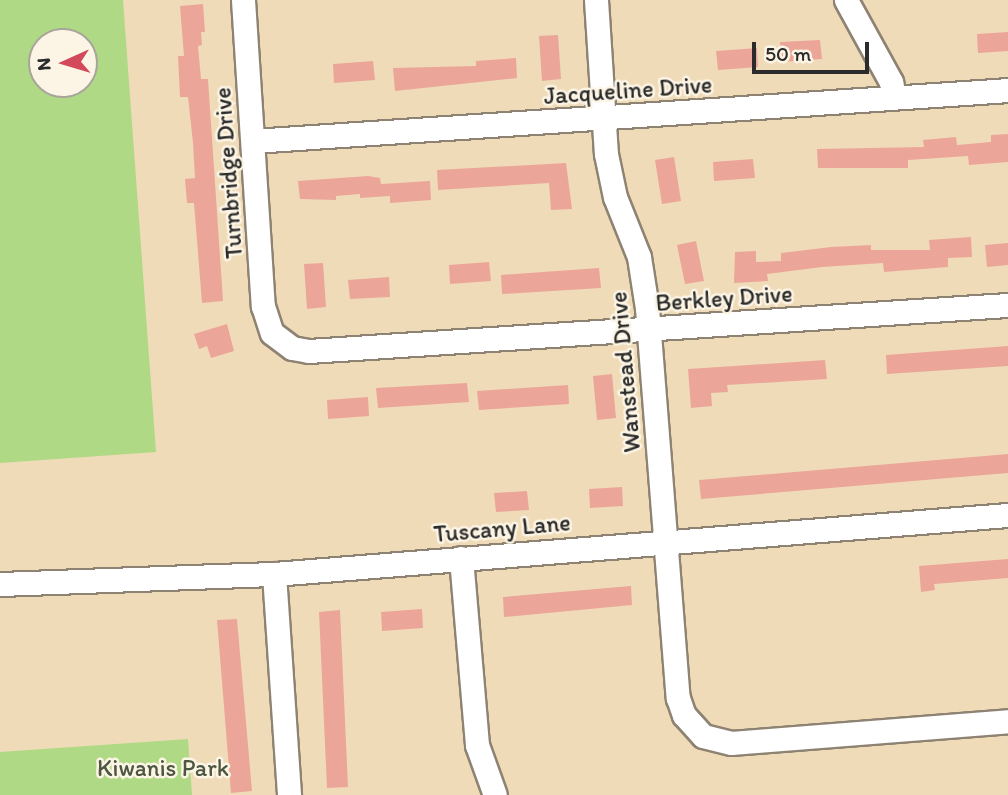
<!DOCTYPE html>
<html>
<head>
<meta charset="utf-8">
<style>
	body { margin:0 }
	#map { position:relative; width:1008px; height:795px; overflow:hidden; background:#f0dbb9; font-family:Itim,sans-serif }
	div>[style] { position:absolute }
	[style*='--x'] { left:calc(var(--x)*1px); top:calc(var(--y)*1px); width:calc(var(--w)*1px); rotate:calc(var(--a)*1deg) }
	.green>* { inset:0; background:#afd984 }
	.building>* { inset:0; background:#eba699 }
	.roads { filter:drop-shadow(2px 0 #8e8372) drop-shadow(-2px 0 #8e8372) drop-shadow(0 2px #8e8372) drop-shadow(0 -2px #8e8372) }
	.minor>* { height:23px; margin:-11.5px; padding:0 11.5px; transform-origin:11.5px; border-radius:11.5px; background:#fff }
	span { translate:-50% -50%; white-space:nowrap; text-align:center; line-height:1.15; -webkit-text-stroke:5px #fcf5e5; paint-order:stroke }
	.street-label { font-size:24px; color:#2b2b2b }
	.park-label { font-size:24px; color:#4c5641 }
	.north { position:absolute; left:28px; top:28px; width:70px; height:70px; box-sizing:border-box; background:#fcf5e5; border:2px solid #a8a49b; border-radius:50%; rotate:266deg; font-size:19px; font-weight:700; line-height:28px; text-align:center; color:#2b2b2b }
	.north::after { content:''; display:block; margin:auto; width:24px; height:32px; background:#d1495b; clip-path:polygon(50% 0,100% 100%,50% 72%,0 100%) }
	.scale { position:absolute; left:752px; top:42px; width:117px; height:32px; box-sizing:border-box; border:4px solid #2b2b2b; border-top:0; padding-left:9px; font-size:21px; line-height:24px; white-space:nowrap; color:#2b2b2b; -webkit-text-stroke:5px #fcf5e5; paint-order:stroke }
</style>
</head>
<body>
<div id="map">
	<div class="green">
		<i style="clip-path:polygon(evenodd,0 0,123px 0,156px 452px,0 463px,0 0,42px 42px,84px 42px,84px 84px,42px 84px,42px 42px)"></i>
		<i style="clip-path:polygon(188px 739px,192px 795px,0 795px,0 752px)"></i>
	</div>
	<div class="building">
		<i style="clip-path:polygon(203px 4px,205px 32px,201px 32px,202px 45px,198px 46px,201px 79px,208px 79px,223px 301px,202px 303px,194px 203px,187px 203px,185px 179px,195px 178px,193px 143px,188px 97px,180px 97px,178px 56px,184px 56px,180px 6px)"></i>
		<i style="clip-path:polygon(1008px 32px,1008px 51px,978px 53px,977px 34px)"></i>
		<i style="clip-path:polygon(558px 35px,561px 79px,542px 81px,539px 36px)"></i>
		<i style="clip-path:polygon(820px 40px,822px 59px,781px 62px,780px 42px)"></i>
		<i style="clip-path:polygon(757px 48px,758px 67px,718px 70px,716px 51px)"></i>
		<i style="clip-path:polygon(516px 58px,517px 78px,395px 91px,393px 68px,476px 66px,476px 61px)"></i>
		<i style="clip-path:polygon(373px 61px,375px 80px,334px 83px,333px 64px)"></i>
		<i style="clip-path:polygon(1008px 134px,1008px 162px,969px 165px,968px 156px,908px 160px,908px 168px,818px 168px,817px 149px,924px 147px,923px 140px,956px 137px,957px 145px,991px 142px,991px 135px)"></i>
		<i style="clip-path:polygon(674px 157px,681px 201px,662px 204px,655px 160px)"></i>
		<i style="clip-path:polygon(753px 159px,755px 178px,714px 181px,713px 162px)"></i>
		<i style="clip-path:polygon(566px 163px,572px 209px,551px 210px,549px 183px,438px 190px,437px 170px)"></i>
		<i style="clip-path:polygon(368px 176px,380px 178px,381px 184px,430px 181px,431px 200px,390px 203px,390px 196px,360px 198px,360px 194px,336px 196px,336px 200px,300px 199px,298px 181px)"></i>
		<i style="clip-path:polygon(971px 237px,972px 257px,948px 258px,948px 267px,884px 272px,883px 263px,822px 267px,767px 274px,768px 281px,734px 283px,735px 252px,756px 251px,756px 262px,781px 261px,781px 253px,831px 247px,871px 245px,871px 250px,930px 250px,929px 240px)"></i>
		<i style="clip-path:polygon(696px 241px,704px 281px,685px 284px,677px 245px)"></i>
		<i style="clip-path:polygon(1008px 243px,1008px 265px,987px 267px,985px 245px)"></i>
		<i style="clip-path:polygon(489px 262px,491px 281px,450px 284px,449px 265px)"></i>
		<i style="clip-path:polygon(323px 263px,326px 307px,307px 309px,304px 264px)"></i>
		<i style="clip-path:polygon(599px 268px,601px 288px,502px 294px,501px 275px)"></i>
		<i style="clip-path:polygon(389px 277px,390px 297px,350px 299px,348px 280px)"></i>
		<i style="clip-path:polygon(227px 324px,234px 351px,211px 358px,207px 346px,199px 349px,194px 334px)"></i>
		<i style="clip-path:polygon(1008px 346px,1008px 366px,887px 374px,886px 355px)"></i>
		<i style="clip-path:polygon(825px 360px,827px 379px,727px 385px,728px 392px,711px 393px,712px 406px,691px 408px,688px 369px)"></i>
		<i style="clip-path:polygon(612px 374px,616px 418px,597px 420px,593px 376px)"></i>
		<i style="clip-path:polygon(467px 383px,469px 402px,378px 408px,376px 388px)"></i>
		<i style="clip-path:polygon(568px 385px,569px 404px,479px 410px,477px 391px)"></i>
		<i style="clip-path:polygon(368px 397px,369px 416px,328px 419px,327px 400px)"></i>
		<i style="clip-path:polygon(1008px 454px,1008px 473px,701px 499px,699px 480px)"></i>
		<i style="clip-path:polygon(622px 487px,623px 506px,590px 508px,589px 489px)"></i>
		<i style="clip-path:polygon(527px 491px,529px 510px,496px 512px,494px 493px)"></i>
		<i style="clip-path:polygon(1008px 559px,1008px 578px,934px 584px,935px 590px,921px 592px,919px 566px)"></i>
		<i style="clip-path:polygon(631px 586px,632px 605px,504px 617px,503px 597px)"></i>
		<i style="clip-path:polygon(422px 609px,423px 628px,382px 631px,381px 612px)"></i>
		<i style="clip-path:polygon(340px 610px,348px 787px,327px 788px,319px 612px)"></i>
		<i style="clip-path:polygon(237px 619px,252px 791px,231px 793px,217px 620px)"></i>
	</div>
	<div class="roads">
		<div class="minor">
			<i style="--x:243;--y:0;--w:307;--a:86.3"></i>
			<i style="--x:263;--y:306;--w:28;--a:72"></i>
			<i style="--x:272;--y:333;--w:25;--a:37"></i>
			<i style="--x:292;--y:348;--w:17;--a:10"></i>
			<i style="--x:309;--y:351;--w:701;--a:-3.77"></i>
			<i style="--x:596;--y:0;--w:154;--a:86.3"></i>
			<i style="--x:606;--y:154;--w:44;--a:78.2"></i>
			<i style="--x:615;--y:197;--w:65;--a:68.2"></i>
			<i style="--x:639;--y:257;--w:52;--a:81.1"></i>
			<i style="--x:647;--y:308;--w:391;--a:85.5"></i>
			<i style="--x:678;--y:698;--w:18;--a:71"></i>
			<i style="--x:684;--y:715;--w:28;--a:48"></i>
			<i style="--x:703;--y:736;--w:29;--a:14"></i>
			<i style="--x:731;--y:743;--w:278;--a:-4.5"></i>
			<i style="--x:846;--y:0;--w:94;--a:61.2"></i>
			<i style="--x:891;--y:82;--w:14;--a:78"></i>
			<i style="--x:253;--y:141;--w:757;--a:-3.86"></i>
			<i style="--x:461;--y:558;--w:188;--a:85.1"></i>
			<i style="--x:477;--y:745;--w:53;--a:70.2"></i>
			<i style="--x:274;--y:574;--w:222;--a:86.1"></i>
			<i style="--x:0;--y:584;--w:274;--a:-2.1"></i>
			<i style="--x:274;--y:574;--w:736;--a:-4.6"></i>
		</div>
	</div>
	<div class="street-label">
		<span style="left:628px;top:90px;rotate:-4deg">Jacqueline Drive</span>
		<span style="left:228px;top:173px;rotate:-94deg">Turnbridge Drive</span>
		<span style="left:724px;top:298px;rotate:-4deg">Berkley Drive</span>
		<span style="left:625px;top:372px;rotate:-95deg">Wanstead Drive</span>
		<span style="left:502px;top:528px;rotate:-5deg">Tuscany Lane</span>
	</div>
	<div class="park-label">
		<span style="left:163px;top:768px">Kiwanis Park</span>
	</div>
	<div class="north">N</div>
	<div class="scale">50 m</div>
</div>
</body>
</html>
